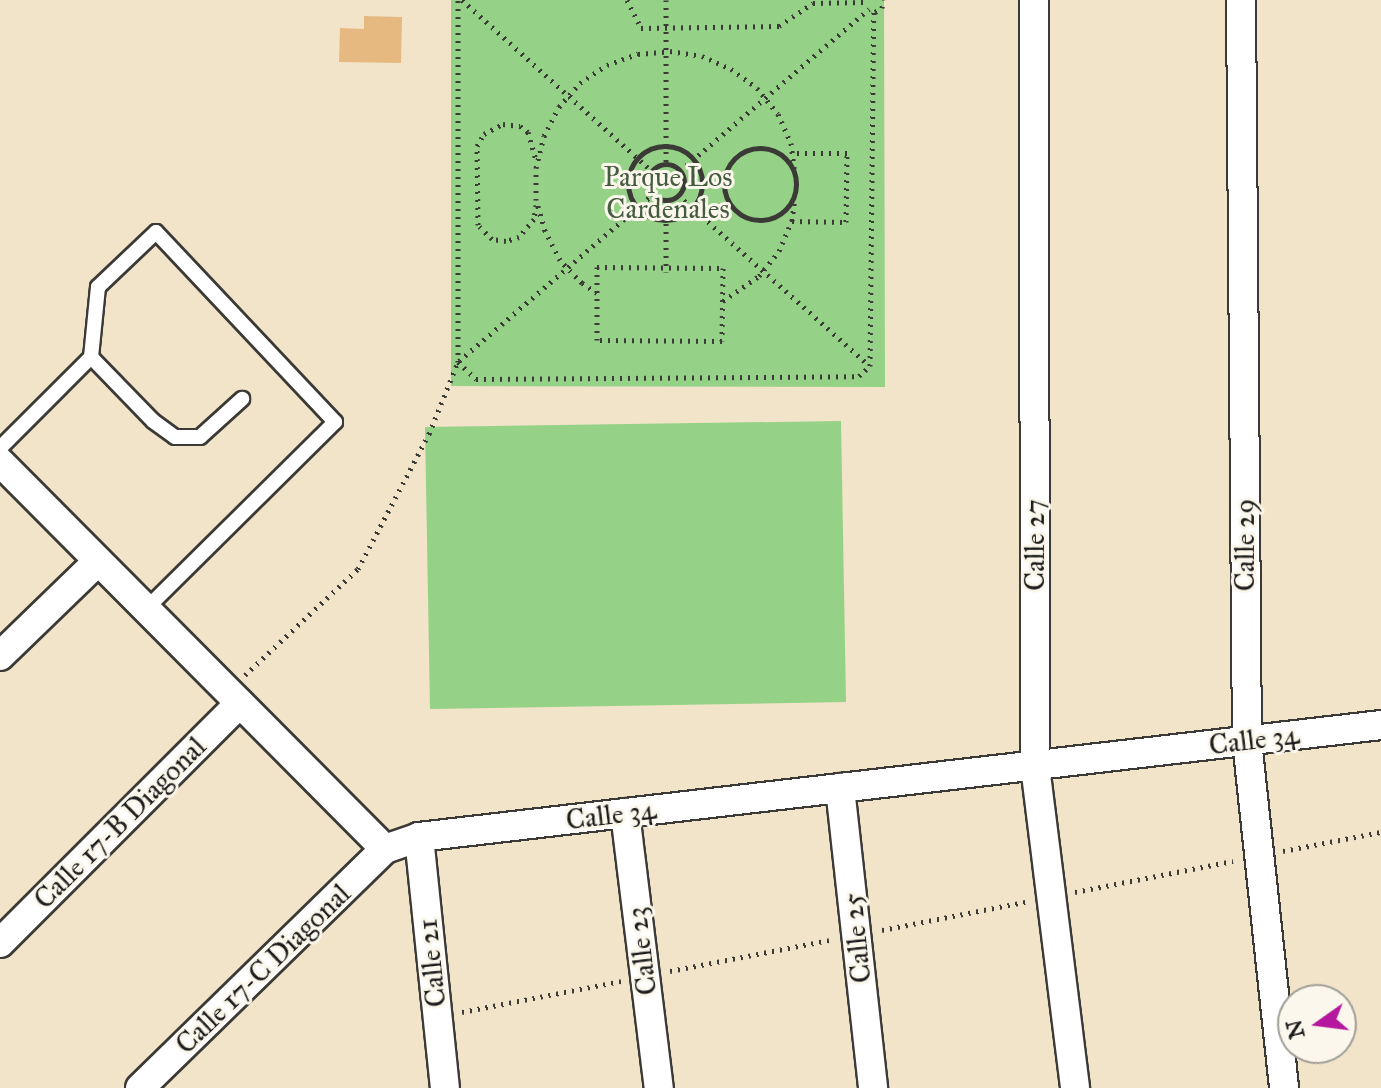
<!DOCTYPE html>
<html>
<head>
<meta charset="utf-8">
<style>
	body { margin:0 }
	#map { position:relative; width:1381px; height:1088px; overflow:hidden; background:#f1e4c8; font-family:"IM FELL Great Primer",serif }
	div>[style] { position:absolute }
	[style*='--x'] { left:calc(var(--x)*1px); top:calc(var(--y)*1px); width:calc(var(--w)*1px); rotate:calc(var(--a)*1deg) }
	.green>* { inset:0; background:#95d287 }
	.building>* { inset:0; background:#e6b981 }
	.path>* { height:5px; margin-top:-2.5px; transform-origin:0; background:repeating-linear-gradient(90deg,#3c3a36 0 2px,transparent 0 8px) }
	.path>.ring { margin:-2.5px; padding:0; box-sizing:content-box; background:none; border:5px solid #3c3a36; border-radius:50% }
	.roads { filter:drop-shadow(2px 0 #3c3a36) drop-shadow(-2px 0 #3c3a36) drop-shadow(0 2px #3c3a36) drop-shadow(0 -2px #3c3a36) }
	.lane>* { height:14px; margin:-7px; padding:0 7px; transform-origin:7px; border-radius:7px; background:#fff }
	.street>* { height:28px; margin:-14px; padding:0 14px; transform-origin:14px; border-radius:14px; background:#fff }
	span { translate:-50% -50%; white-space:nowrap; text-align:center; line-height:1.15; -webkit-text-stroke:6px #fbf7ec; paint-order:stroke }
	.park-label { font-size:28px; color:#465c41 }
	.street-label { font-size:28px; color:#1c1c1c }
	.north { position:absolute; left:1277px; top:984px; width:80px; height:80px; box-sizing:border-box; background:#fbf7ec; border:2px solid #a29f99; border-radius:50%; rotate:256deg; font-size:22px; font-weight:700; line-height:32px; text-align:center; color:#1c1c1c }
	.north::after { content:''; display:block; margin:auto; width:28px; height:36px; background:#b5179e; clip-path:polygon(50% 0,100% 100%,50% 72%,0 100%) }
</style>
</head>
<body>
<div id="map">
	<div class="green">
		<i style="clip-path:polygon(451px 0,884px 0,885px 387px,451px 386px)"></i>
		<i style="clip-path:polygon(841px 421px,846px 702px,430px 709px,425px 427px)"></i>
	</div>
	<div class="building">
		<i style="clip-path:polygon(364px 16px,402px 17px,401px 63px,339px 62px,340px 28px,364px 29px)"></i>
	</div>
	<div class="path">
		<i style="--x:462;--y:0;--w:256;--a:42"></i>
		<i style="--x:627;--y:0;--w:31;--a:63"></i>
		<i style="--x:641;--y:28;--w:138;--a:-0.8"></i>
		<i style="--x:779;--y:26;--w:41;--a:-34.1"></i>
		<i style="--x:813;--y:3;--w:53;--a:-1.1"></i>
		<i style="--x:666;--y:0;--w:164;--a:90"></i>
		<i style="--x:875;--y:12;--w:8;--a:-30"></i>
		<i style="--x:882;--y:8;--w:8;--a:-83"></i>
		<i class="ring" style="left:628px;top:146px;width:69px;height:69px"></i>
		<i class="ring" style="left:724px;top:148px;width:67px;height:67px"></i>
		<i class="ring" style="left:648px;top:164px;width:31px;height:31px"></i>
		<i style="--x:680;--y:171;--w:249;--a:-40.6"></i>
		<i style="--x:678;--y:195;--w:256;--a:41.7"></i>
		<i style="--x:666;--y:200;--w:72;--a:90"></i>
		<i style="--x:536;--y:205;--w:14;--a:98"></i>
		<i style="--x:534;--y:219;--w:23;--a:130"></i>
		<i style="--x:519;--y:237;--w:14;--a:163"></i>
		<i style="--x:506;--y:241;--w:14;--a:-172"></i>
		<i style="--x:492;--y:239;--w:20;--a:-135"></i>
		<i style="--x:478;--y:225;--w:79;--a:-90.7"></i>
		<i style="--x:477;--y:146;--w:14;--a:-60"></i>
		<i style="--x:484;--y:134;--w:21;--a:-28"></i>
		<i style="--x:503;--y:124;--w:17;--a:7"></i>
		<i style="--x:520;--y:126;--w:10;--a:37"></i>
		<i style="--x:528;--y:132;--w:29;--a:74"></i>
		<i style="--x:792;--y:221;--w:54;--a:1.1"></i>
		<i style="--x:846;--y:222;--w:69;--a:-89.2"></i>
		<i style="--x:847;--y:153;--w:54;--a:180"></i>
		<i style="--x:597;--y:267;--w:126;--a:0.5"></i>
		<i style="--x:723;--y:268;--w:73;--a:90.8"></i>
		<i style="--x:722;--y:341;--w:125;--a:-179.5"></i>
		<i style="--x:597;--y:340;--w:73;--a:-90"></i>
		<i style="--x:597;--y:293;--w:18;--a:-146"></i>
		<i style="--x:582;--y:283;--w:32;--a:-134"></i>
		<i style="--x:560;--y:260;--w:33;--a:-117"></i>
		<i style="--x:545;--y:231;--w:32;--a:-106"></i>
		<i style="--x:536;--y:200;--w:32;--a:-90"></i>
		<i style="--x:536;--y:168;--w:33;--a:-76"></i>
		<i style="--x:544;--y:136;--w:33;--a:-63"></i>
		<i style="--x:559;--y:107;--w:32;--a:-49"></i>
		<i style="--x:580;--y:83;--w:32;--a:-34"></i>
		<i style="--x:607;--y:65;--w:33;--a:-20"></i>
		<i style="--x:638;--y:54;--w:32;--a:-5"></i>
		<i style="--x:670;--y:51;--w:32;--a:9"></i>
		<i style="--x:702;--y:56;--w:32;--a:24"></i>
		<i style="--x:731;--y:69;--w:32;--a:36"></i>
		<i style="--x:757;--y:88;--w:33;--a:51"></i>
		<i style="--x:778;--y:114;--w:32;--a:66"></i>
		<i style="--x:791;--y:143;--w:32;--a:83"></i>
		<i style="--x:723;--y:301;--w:44;--a:-34.8"></i>
		<i style="--x:759;--y:276;--w:32;--a:-51"></i>
		<i style="--x:779;--y:251;--w:33;--a:-67"></i>
		<i style="--x:792;--y:221;--w:23;--a:-83"></i>
		<i style="--x:459;--y:361;--w:256;--a:-40.7"></i>
		<i style="--x:458;--y:362;--w:25;--a:43"></i>
		<i style="--x:476;--y:379;--w:383;--a:-0.4"></i>
		<i style="--x:859;--y:376;--w:15;--a:-42"></i>
		<i style="--x:870;--y:366;--w:354;--a:-89.4"></i>
		<i style="--x:245;--y:675;--w:155;--a:-43.2"></i>
		<i style="--x:358;--y:569;--w:153;--a:-62.3"></i>
		<i style="--x:429;--y:434;--w:78;--a:-68.1"></i>
		<i style="--x:458;--y:362;--w:362;--a:-90"></i>
		<i style="--x:1283;--y:851;--w:100;--a:-11"></i>
		<i style="--x:1075;--y:892;--w:161;--a:-11.1"></i>
		<i style="--x:882;--y:930;--w:146;--a:-11.1"></i>
		<i style="--x:670;--y:971;--w:162;--a:-11"></i>
		<i style="--x:462;--y:1012;--w:162;--a:-11"></i>
	</div>
	<div class="roads">
		<div class="lane">
			<i style="--x:0;--y:448;--w:129;--a:-45"></i>
			<i style="--x:146;--y:609;--w:266;--a:-44.7"></i>
			<i style="--x:335;--y:422;--w:261;--a:-133.3"></i>
			<i style="--x:156;--y:232;--w:80;--a:136.5"></i>
			<i style="--x:98;--y:287;--w:70;--a:95.7"></i>
			<i style="--x:91;--y:357;--w:89;--a:45.9"></i>
			<i style="--x:153;--y:421;--w:27;--a:36"></i>
			<i style="--x:175;--y:437;--w:25;--a:0"></i>
			<i style="--x:200;--y:437;--w:57;--a:-42.1"></i>
		</div>
		<div class="street">
			<i style="--x:1034;--y:0;--w:766;--a:89.93"></i>
			<i style="--x:1035;--y:766;--w:324;--a:82.9"></i>
			<i style="--x:1241;--y:0;--w:741;--a:89.54"></i>
			<i style="--x:1247;--y:741;--w:349;--a:83.9"></i>
			<i style="--x:0;--y:462;--w:546;--a:45.15"></i>
			<i style="--x:0;--y:656;--w:136;--a:-44.1"></i>
			<i style="--x:840;--y:788;--w:302;--a:83.7"></i>
			<i style="--x:625;--y:813;--w:277;--a:83"></i>
			<i style="--x:419;--y:837;--w:252;--a:84.1"></i>
			<i style="--x:0;--y:943;--w:339;--a:-45"></i>
			<i style="--x:140;--y:1088;--w:342;--a:-44.3"></i>
			<i style="--x:385;--y:849;--w:36;--a:-19"></i>
			<i style="--x:419;--y:837;--w:968;--a:-6.64"></i>
		</div>
	</div>
	<div class="park-label">
		<span style="left:668px;top:193px">Parque Los<br>Cardenales</span>
	</div>
	<div class="street-label">
		<span style="left:1035px;top:545px;rotate:-90deg">Calle 27</span>
		<span style="left:1245px;top:545px;rotate:-90deg">Calle 29</span>
		<span style="left:1254px;top:740px;rotate:-7deg">Calle 34</span>
		<span style="left:611px;top:815px;rotate:-7deg">Calle 34</span>
		<span style="left:120px;top:823px;rotate:-45deg">Calle 17-B Diagonal</span>
		<span style="left:857px;top:938px;rotate:-96deg">Calle 25</span>
		<span style="left:642px;top:951px;rotate:-97deg">Calle 23</span>
		<span style="left:432px;top:963px;rotate:-96deg">Calle 21</span>
		<span style="left:263px;top:969px;rotate:-44deg">Calle 17-C Diagonal</span>
	</div>
	<div class="north">N</div>
</div>
</body>
</html>
